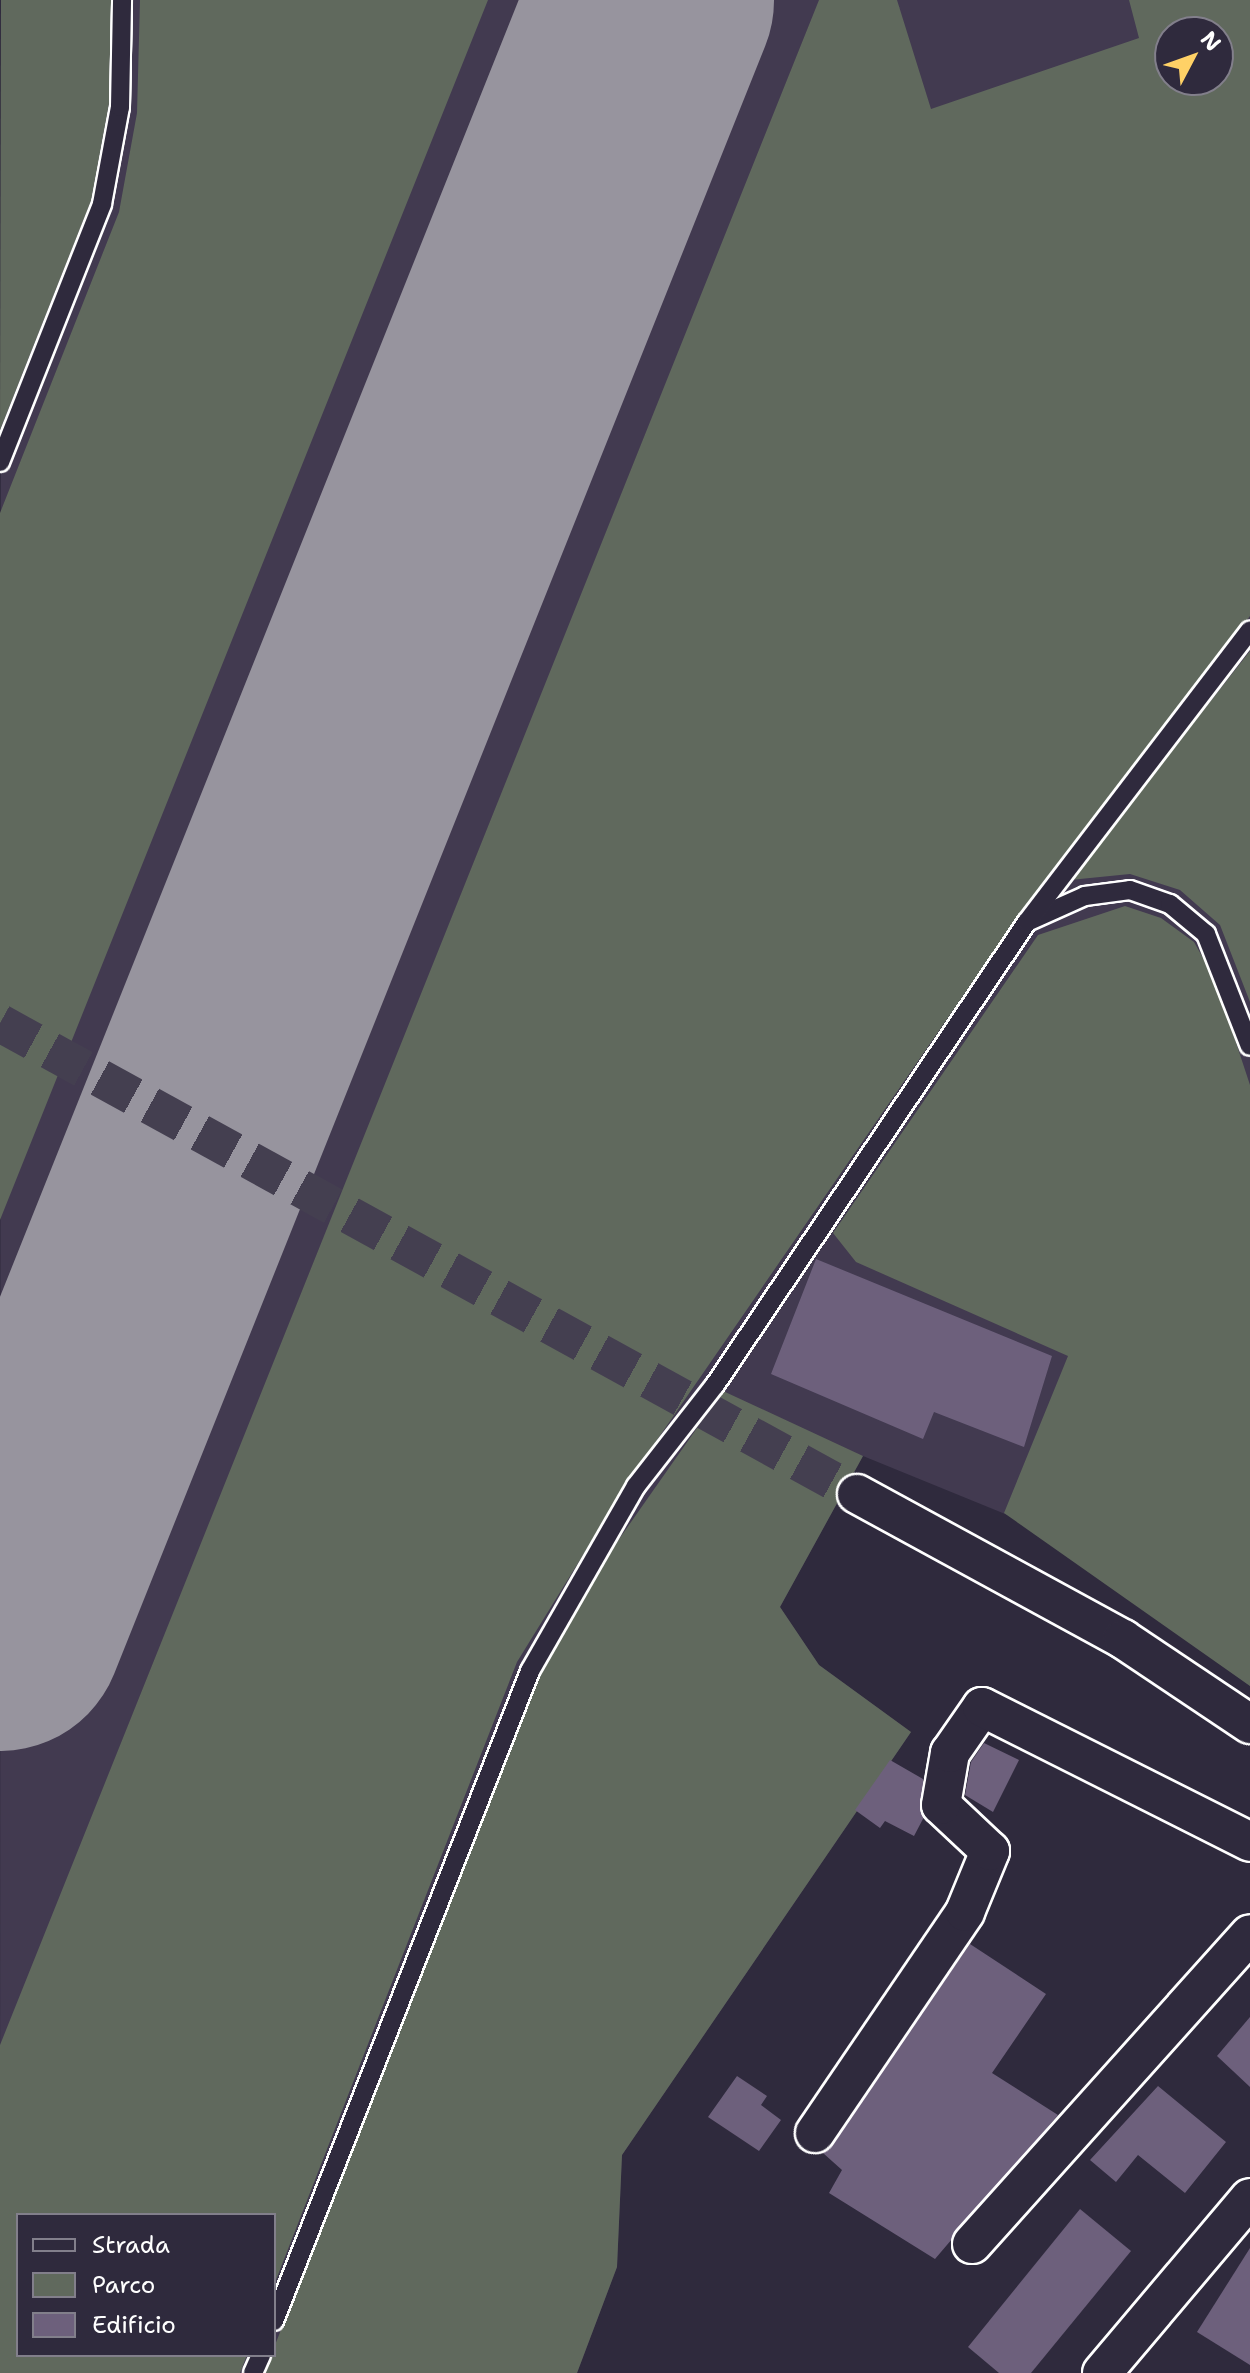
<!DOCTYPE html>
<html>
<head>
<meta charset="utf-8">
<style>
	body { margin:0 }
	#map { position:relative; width:1250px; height:2373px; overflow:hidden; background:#2f2a3d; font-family:"Shantell Sans",sans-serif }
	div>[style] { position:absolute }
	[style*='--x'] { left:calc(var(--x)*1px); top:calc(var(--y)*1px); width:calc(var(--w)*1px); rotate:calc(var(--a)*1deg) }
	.built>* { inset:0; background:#423a50 }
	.green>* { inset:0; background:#60695d }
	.runway>* { height:246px; margin:-123px; padding:0 123px; transform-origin:123px; border-radius:123px; background:#97949e }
	.building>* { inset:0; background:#6d607c }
	.street-tunnel>* { height:38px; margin-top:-19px; transform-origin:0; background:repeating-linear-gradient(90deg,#443f50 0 38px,transparent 0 57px) }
	.roads { filter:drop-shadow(2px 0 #fff) drop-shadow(-2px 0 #fff) drop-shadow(0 2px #fff) drop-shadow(0 -2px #fff) }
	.lane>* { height:18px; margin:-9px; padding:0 9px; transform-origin:9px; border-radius:9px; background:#2f2a3d }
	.street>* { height:38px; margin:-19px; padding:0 19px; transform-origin:19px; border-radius:19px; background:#2f2a3d }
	span { translate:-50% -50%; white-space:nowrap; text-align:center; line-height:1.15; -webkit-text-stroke:6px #2f2a3d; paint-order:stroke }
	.legend { position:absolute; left:16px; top:2213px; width:260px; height:144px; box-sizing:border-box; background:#2f2a3d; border:2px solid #827f8b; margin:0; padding:10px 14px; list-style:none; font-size:24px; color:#fff }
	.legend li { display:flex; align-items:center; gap:16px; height:40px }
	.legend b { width:40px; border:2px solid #827f8b }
	.north { position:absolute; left:1154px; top:16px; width:80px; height:80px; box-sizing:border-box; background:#2f2a3d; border:2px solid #827f8b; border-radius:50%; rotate:49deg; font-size:22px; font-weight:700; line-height:32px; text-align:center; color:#fff }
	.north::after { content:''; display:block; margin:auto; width:28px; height:36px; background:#ffd166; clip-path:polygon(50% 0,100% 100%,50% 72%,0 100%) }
</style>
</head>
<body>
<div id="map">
	<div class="built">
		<i style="clip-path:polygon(evenodd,1px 0,1250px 0,1250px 1686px,1025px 1522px,863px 1456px,780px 1607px,819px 1665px,911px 1732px,622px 2155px,617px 2267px,577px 2373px,0 2373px,1px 0,1170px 32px,1218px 32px,1218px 80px,1170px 80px,1170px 32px,1px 0,18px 2215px,274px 2215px,274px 2355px,18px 2355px,18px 2215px)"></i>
	</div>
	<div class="green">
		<i style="clip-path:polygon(1px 0,111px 0,109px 104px,91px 201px,0 430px)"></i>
		<i style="clip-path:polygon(140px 0,488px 0,0 1220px,0 513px,119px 212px,137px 113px)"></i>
		<i style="clip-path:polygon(evenodd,819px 0,897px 0,931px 109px,1139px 38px,1129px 0,1250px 0,1250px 616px,1018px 916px,628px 1482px,517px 1662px,274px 2285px,274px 2215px,18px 2215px,18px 2355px,247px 2355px,240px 2373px,0 2373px,0 2045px,819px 0,1170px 32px,1218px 32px,1218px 80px,1170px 80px,1170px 32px)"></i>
		<i style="clip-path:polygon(1250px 651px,1250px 1002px,1220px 925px,1180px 890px,1130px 874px,1070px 880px)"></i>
		<i style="clip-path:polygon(1125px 906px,1161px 918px,1194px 942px,1215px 979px,1250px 1085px,1250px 1686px,1004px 1513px,1068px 1356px,856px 1262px,833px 1233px,1038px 935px)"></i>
		<i style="clip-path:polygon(723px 1391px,863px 1456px,780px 1607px,819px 1665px,911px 1732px,622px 2155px,617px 2267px,577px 2373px,264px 2373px,538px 1677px,610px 1552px)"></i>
	</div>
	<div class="runway">
		<i style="--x:0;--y:1628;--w:1753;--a:-68.2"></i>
	</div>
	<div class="building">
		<i style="clip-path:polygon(816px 1259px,1052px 1356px,1024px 1447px,934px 1412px,923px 1439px,771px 1374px)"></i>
		<i style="clip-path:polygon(984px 1743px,1019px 1760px,993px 1812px,965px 1795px,971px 1762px)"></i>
		<i style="clip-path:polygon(890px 1760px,923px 1779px,924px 1817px,914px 1836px,885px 1821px,880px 1828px,855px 1810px)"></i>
		<i style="clip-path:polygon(970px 1944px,1046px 1994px,992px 2073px,1058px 2115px,935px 2259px,829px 2193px,842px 2170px,823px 2153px)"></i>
		<i style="clip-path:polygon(1250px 2017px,1250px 2087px,1217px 2056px)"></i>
		<i style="clip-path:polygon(737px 2076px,767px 2096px,761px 2105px,781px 2120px,759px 2151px,708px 2117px)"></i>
		<i style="clip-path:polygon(1158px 2086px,1226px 2142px,1185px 2193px,1138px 2155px,1116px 2182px,1090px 2160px)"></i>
		<i style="clip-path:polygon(1080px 2209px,1131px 2251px,1031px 2373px,999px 2373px,968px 2347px)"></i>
		<i style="clip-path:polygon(1250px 2248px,1250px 2365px,1197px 2332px)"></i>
	</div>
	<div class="street-tunnel">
		<i style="--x:0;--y:1023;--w:978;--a:28.79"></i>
	</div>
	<div class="roads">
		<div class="lane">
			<i style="--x:0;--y:462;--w:277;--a:-68.4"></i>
			<i style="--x:102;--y:204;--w:99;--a:-79.5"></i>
			<i style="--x:120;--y:107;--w:107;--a:-88.9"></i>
			<i style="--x:1029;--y:921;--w:61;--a:-24.1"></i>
			<i style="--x:1085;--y:896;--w:45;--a:-7.6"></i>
			<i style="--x:1130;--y:890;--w:42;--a:19.3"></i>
			<i style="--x:1170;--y:904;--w:47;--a:39.8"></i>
			<i style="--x:1206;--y:934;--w:120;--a:68.6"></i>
			<i style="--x:274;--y:2321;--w:699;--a:-68.5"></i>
			<i style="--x:530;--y:1671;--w:213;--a:-60.2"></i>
			<i style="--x:636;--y:1486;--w:128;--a:-52"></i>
			<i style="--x:715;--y:1385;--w:558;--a:-56.03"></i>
			<i style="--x:1027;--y:922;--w:367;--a:-52.6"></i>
			<i style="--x:253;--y:2373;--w:20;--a:-66"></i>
		</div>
		<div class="street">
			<i style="--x:857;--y:1494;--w:303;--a:28.6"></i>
			<i style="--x:1123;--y:1639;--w:153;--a:33.8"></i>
			<i style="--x:815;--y:2133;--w:267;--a:-55.8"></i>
			<i style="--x:965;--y:1912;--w:66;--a:-67.7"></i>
			<i style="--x:990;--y:1851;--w:67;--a:-136.8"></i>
			<i style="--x:941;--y:1805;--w:53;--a:-80.2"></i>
			<i style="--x:950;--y:1753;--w:56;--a:-55.2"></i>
			<i style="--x:982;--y:1707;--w:300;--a:26.7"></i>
			<i style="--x:972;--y:2244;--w:416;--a:-48.1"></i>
			<i style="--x:1102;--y:2373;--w:229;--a:-49.8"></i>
		</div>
	</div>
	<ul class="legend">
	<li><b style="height:10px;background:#2f2a3d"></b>Strada</li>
	<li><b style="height:22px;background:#60695d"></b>Parco</li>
	<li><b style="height:22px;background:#6d607c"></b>Edificio</li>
	</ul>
	<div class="north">N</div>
</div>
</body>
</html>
